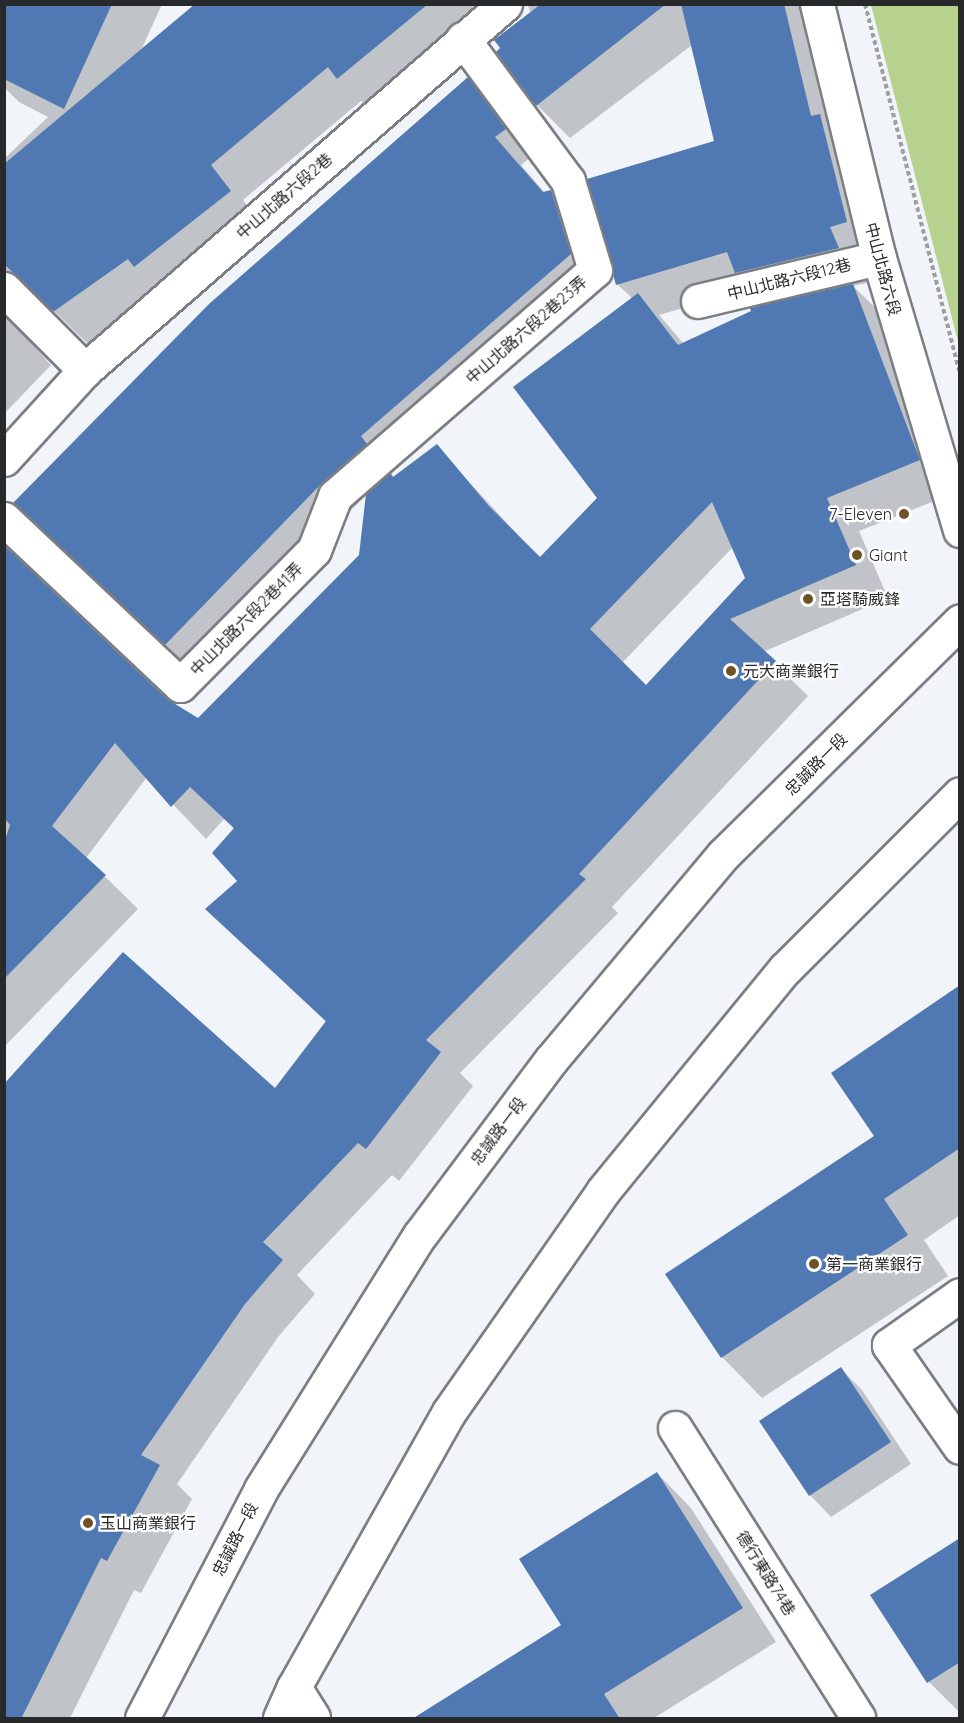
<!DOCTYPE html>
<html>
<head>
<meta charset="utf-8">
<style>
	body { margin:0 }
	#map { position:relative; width:964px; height:1723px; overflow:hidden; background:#f1f4f9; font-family:Quicksand,"Noto Sans TC",sans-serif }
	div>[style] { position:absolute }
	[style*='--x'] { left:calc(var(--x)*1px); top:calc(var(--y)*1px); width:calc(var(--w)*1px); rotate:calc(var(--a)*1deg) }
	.green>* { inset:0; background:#b7d18f }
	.shadow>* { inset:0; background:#0003 }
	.building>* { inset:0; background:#5079b3 }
	.path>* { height:4px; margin-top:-2px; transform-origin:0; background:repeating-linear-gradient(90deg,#9d9fa2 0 4.5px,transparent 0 7.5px) }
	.roads { filter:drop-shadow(2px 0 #7c7e82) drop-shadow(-2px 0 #7c7e82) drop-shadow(0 2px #7c7e82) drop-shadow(0 -2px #7c7e82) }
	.minor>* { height:33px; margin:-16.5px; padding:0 16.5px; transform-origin:16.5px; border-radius:16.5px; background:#fff }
	.dots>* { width:16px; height:16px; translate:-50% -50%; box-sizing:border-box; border:3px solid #fff; border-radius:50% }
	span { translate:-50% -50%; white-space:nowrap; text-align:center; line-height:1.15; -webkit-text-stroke:4.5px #fff; paint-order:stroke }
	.street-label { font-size:16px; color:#28292a }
	.poi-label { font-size:16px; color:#28292a }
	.right { translate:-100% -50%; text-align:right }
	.left { translate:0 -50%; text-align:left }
	.frame { position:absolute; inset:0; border:6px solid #28292a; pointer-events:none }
</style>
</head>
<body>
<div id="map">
	<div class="green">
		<i style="clip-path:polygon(871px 5px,959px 5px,959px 345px)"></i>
	</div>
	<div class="shadow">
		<i style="clip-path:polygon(11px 4px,162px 4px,139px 55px,199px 4px,503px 4px,372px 111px,361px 101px,243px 200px,264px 225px,88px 344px,52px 309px,34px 304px,25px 309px,19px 330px,51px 365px,4px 414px,4px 159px,48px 117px,19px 102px,4px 87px,4px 21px)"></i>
		<i style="clip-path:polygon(evenodd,527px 4px,809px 4px,871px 282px,853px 286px,886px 318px,952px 494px,859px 531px,888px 598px,763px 652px,808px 696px,612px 907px,618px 913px,460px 1073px,473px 1086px,399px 1181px,392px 1175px,297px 1275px,315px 1294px,278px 1337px,177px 1484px,192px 1499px,141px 1593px,134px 1590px,70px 1718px,4px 1718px,275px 1090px,327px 1023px,207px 909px,239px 881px,235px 830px,224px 819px,206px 839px,147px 777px,86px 858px,138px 909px,4px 1047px,4px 547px,166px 700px,198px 720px,360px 556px,367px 494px,193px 671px,43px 530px,468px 79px,495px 106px,532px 156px,521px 165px,545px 193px,551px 191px,578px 218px,597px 282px,387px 464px,394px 478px,436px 446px,540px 559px,599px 498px,633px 299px,617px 284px,716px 142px,692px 45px,570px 138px,537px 105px,531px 13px,527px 4px,752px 288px,770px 305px,684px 344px,659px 315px,752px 288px,527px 4px,733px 547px,747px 579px,646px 687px,622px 663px,733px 547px)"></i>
		<i style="clip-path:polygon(960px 996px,960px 1215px,924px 1240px,948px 1276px,762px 1398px,722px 1357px,876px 1136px)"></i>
		<i style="clip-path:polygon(841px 1369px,862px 1390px,911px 1464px,831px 1517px,810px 1495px,761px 1422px)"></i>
		<i style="clip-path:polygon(657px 1473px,691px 1508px,776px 1642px,654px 1718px,421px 1718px,563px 1625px)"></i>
		<i style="clip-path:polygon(960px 1540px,960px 1712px,959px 1712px,929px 1682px,873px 1596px)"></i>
	</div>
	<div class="building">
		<i style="clip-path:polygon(4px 4px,112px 4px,64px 109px,4px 79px)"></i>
		<i style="clip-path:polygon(195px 4px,428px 4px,337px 79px,328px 67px,211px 165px,231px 191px,134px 267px,128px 259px,53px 312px,4px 264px,4px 164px)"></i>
		<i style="clip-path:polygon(541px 4px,666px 4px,536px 106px,496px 52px,500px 48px,494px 40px)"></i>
		<i style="clip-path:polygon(681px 4px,784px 4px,811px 116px,820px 114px,847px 222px,830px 227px,839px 248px,735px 273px,727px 252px,616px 285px,587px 179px,714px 141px)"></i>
		<i style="clip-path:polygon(468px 77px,506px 129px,495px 137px,543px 192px,551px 190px,571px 254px,361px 436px,367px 444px,323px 482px,165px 645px,13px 503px,209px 304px)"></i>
		<i style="clip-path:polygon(evenodd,853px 284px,920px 460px,827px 498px,856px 565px,730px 619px,776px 661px,579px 874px,586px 879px,426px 1040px,441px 1052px,366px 1149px,358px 1143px,263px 1242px,283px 1260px,245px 1304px,141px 1455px,160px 1465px,107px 1561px,101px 1558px,21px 1719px,4px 1719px,4px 1084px,123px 952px,275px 1088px,326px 1021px,205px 909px,237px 881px,212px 853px,234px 828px,190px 787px,171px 807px,115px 743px,52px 826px,106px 875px,4px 979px,4px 843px,10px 825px,4px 818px,4px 545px,167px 699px,198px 718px,359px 555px,366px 494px,390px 473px,393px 477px,437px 444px,488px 505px,540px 557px,597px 498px,513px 387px,638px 293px,678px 345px,751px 311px,750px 308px,853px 284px,712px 502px,745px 578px,646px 685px,590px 629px,712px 502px)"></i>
		<i style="clip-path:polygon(960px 985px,960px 1148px,884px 1199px,908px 1235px,721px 1358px,665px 1274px,874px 1136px,831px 1073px)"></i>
		<i style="clip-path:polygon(841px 1367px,891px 1442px,809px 1496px,759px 1421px)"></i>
		<i style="clip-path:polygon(657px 1472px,743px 1608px,604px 1694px,620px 1719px,412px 1719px,561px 1625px,519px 1559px)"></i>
		<i style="clip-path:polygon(960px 1538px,960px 1662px,927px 1683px,870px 1595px)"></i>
	</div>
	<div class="path">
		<i style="--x:865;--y:4;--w:381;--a:75.6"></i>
	</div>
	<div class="roads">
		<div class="minor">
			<i style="--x:817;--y:4;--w:261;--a:76.3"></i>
			<i style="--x:879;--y:258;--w:284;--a:73.4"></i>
			<i style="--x:4;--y:289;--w:115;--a:45"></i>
			<i style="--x:698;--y:301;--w:186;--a:-13.4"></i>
			<i style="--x:4;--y:459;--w:120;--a:-47.7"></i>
			<i style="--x:85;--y:370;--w:557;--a:-41.07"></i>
			<i style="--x:4;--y:519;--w:242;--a:43.3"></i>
			<i style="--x:180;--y:685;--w:190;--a:-45.2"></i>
			<i style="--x:314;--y:550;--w:58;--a:-68.7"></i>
			<i style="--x:335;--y:496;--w:344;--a:-41"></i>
			<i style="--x:595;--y:270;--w:93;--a:-106.9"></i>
			<i style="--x:568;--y:181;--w:177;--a:-126.5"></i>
			<i style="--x:960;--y:1295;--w:87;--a:144.8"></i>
			<i style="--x:889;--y:1345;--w:124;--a:55.2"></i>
			<i style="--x:675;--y:1428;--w:343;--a:57.7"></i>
			<i style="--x:294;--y:1687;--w:36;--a:58"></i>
			<i style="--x:142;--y:1718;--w:258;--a:-62.5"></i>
			<i style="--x:261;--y:1489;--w:300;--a:-58"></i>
			<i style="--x:420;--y:1235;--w:219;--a:-53.2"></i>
			<i style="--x:551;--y:1060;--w:268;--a:-50"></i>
			<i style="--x:723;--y:855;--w:333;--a:-44.6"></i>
			<i style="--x:280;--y:1718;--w:34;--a:-66"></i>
			<i style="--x:294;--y:1687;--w:316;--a:-60.6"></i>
			<i style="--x:449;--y:1412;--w:269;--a:-55.1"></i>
			<i style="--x:603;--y:1191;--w:287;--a:-50.7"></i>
			<i style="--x:785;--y:969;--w:247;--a:-45"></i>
		</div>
	</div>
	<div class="dots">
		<i style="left:904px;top:514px;background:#6d5325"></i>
		<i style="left:857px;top:555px;background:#6d5325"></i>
		<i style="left:808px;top:599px;background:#6d5325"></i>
		<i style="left:731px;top:671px;background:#6d5325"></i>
		<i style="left:814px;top:1264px;background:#6d5325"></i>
		<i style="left:88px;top:1523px;background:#6d5325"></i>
	</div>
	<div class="street-label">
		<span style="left:284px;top:196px;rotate:-41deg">中山北路六段2巷</span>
		<span style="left:883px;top:269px;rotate:75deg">中山北路六段</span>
		<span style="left:789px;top:279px;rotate:-14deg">中山北路六段12巷</span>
		<span style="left:526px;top:330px;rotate:-41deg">中山北路六段2巷23弄</span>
		<span style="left:246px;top:619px;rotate:-45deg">中山北路六段2巷41弄</span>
		<span style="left:816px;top:764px;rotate:-45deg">忠誠路一段</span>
		<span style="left:498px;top:1131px;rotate:-53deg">忠誠路一段</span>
		<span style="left:235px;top:1539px;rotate:-63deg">忠誠路一段</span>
		<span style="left:766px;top:1573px;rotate:58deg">德行東路74巷</span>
	</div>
	<div class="poi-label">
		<span class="right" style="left:892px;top:514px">7-Eleven</span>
		<span class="left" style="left:869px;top:555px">Giant</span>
		<span class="left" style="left:820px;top:599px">亞塔騎威鋒</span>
		<span class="left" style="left:743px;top:671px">元大商業銀行</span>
		<span class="left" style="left:826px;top:1264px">第一商業銀行</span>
		<span class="left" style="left:100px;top:1523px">玉山商業銀行</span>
	</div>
	<div class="frame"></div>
</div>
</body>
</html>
